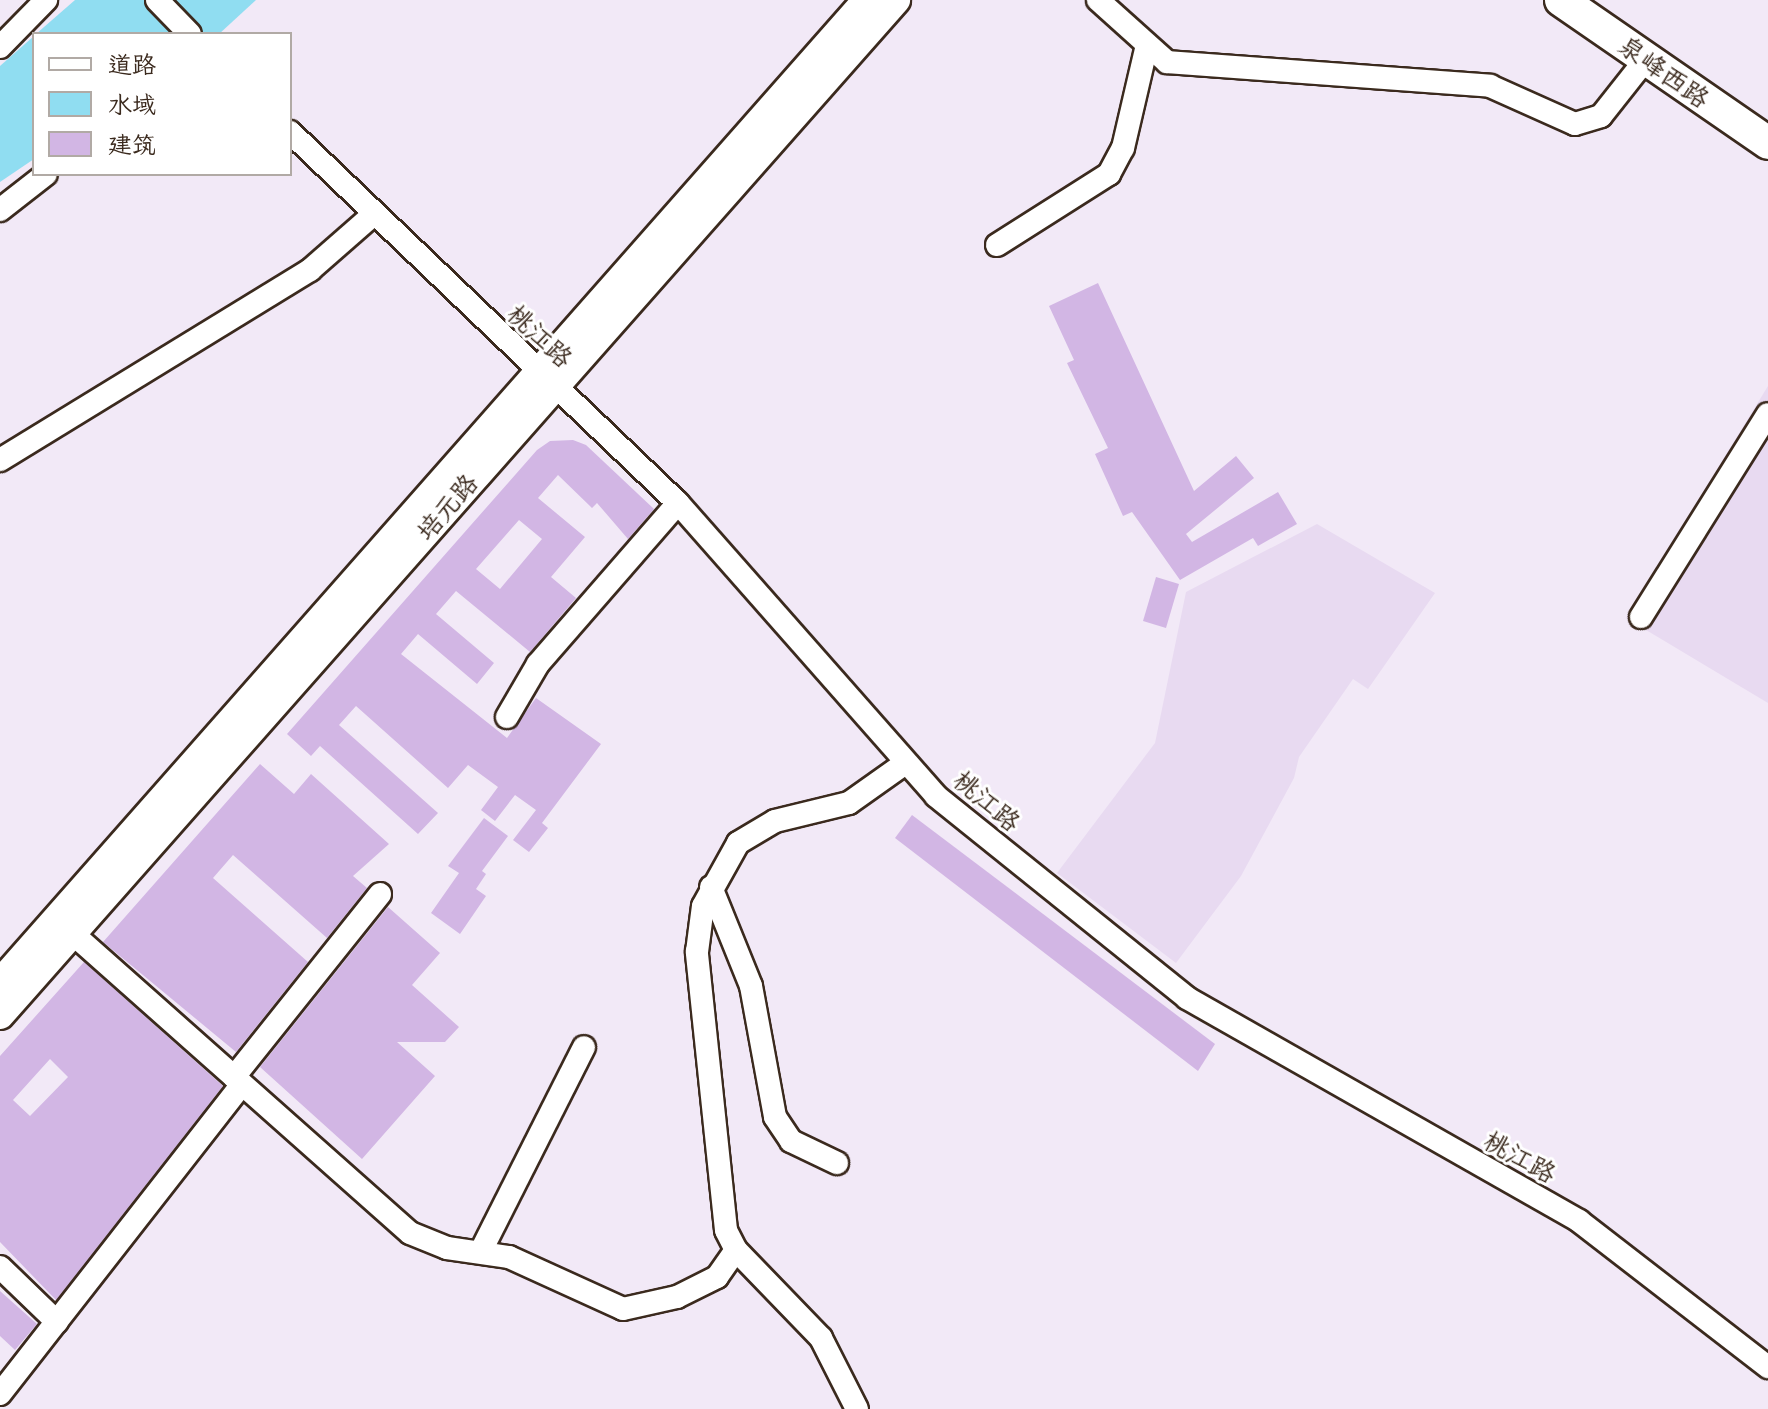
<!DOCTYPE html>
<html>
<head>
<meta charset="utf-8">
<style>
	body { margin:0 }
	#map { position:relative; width:1768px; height:1409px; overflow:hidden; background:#f2e9f7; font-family:Mali,"LXGW WenKai TC",sans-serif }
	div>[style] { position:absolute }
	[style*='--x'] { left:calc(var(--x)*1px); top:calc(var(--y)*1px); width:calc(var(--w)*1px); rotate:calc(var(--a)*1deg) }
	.built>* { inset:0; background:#e8daf1 }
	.water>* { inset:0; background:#90ddf1 }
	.building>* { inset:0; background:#d2b6e4 }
	.roads { filter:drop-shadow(2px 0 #3b2a1e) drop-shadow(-2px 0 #3b2a1e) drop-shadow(0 2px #3b2a1e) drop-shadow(0 -2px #3b2a1e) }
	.minor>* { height:22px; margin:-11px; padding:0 11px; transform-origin:11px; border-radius:11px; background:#fff }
	.major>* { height:28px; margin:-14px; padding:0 14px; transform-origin:14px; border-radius:14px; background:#fff }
	.highway>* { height:32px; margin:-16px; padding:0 16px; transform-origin:16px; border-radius:16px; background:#fff }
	span { translate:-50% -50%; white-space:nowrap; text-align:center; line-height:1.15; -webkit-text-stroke:6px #fff; paint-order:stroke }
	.street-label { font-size:26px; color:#3b2a1e }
	.legend { position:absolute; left:32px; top:32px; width:260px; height:144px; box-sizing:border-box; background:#fff; border:2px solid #b1aaa5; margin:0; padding:10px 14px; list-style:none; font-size:24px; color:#3b2a1e }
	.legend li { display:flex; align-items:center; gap:16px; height:40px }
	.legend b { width:40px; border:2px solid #b1aaa5 }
</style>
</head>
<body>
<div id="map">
	<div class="built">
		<i style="clip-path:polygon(1768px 386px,1768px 703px,1626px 618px)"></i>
		<i style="clip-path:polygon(1317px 524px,1435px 593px,1368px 689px,1353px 679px,1299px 757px,1294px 778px,1241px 876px,1176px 963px,1057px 873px,1155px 743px,1186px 592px)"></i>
	</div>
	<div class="water">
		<i style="clip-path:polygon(75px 0,256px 0,219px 34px,36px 34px)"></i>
		<i style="clip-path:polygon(34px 36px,34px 159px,0 182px,0 66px)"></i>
	</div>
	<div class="building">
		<i style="clip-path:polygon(1098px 283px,1194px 491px,1236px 456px,1254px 478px,1186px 534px,1192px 542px,1278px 492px,1297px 524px,1258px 546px,1253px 538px,1180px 580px,1132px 512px,1123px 516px,1095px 454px,1108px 448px,1067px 363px,1074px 360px,1049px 306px)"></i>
		<i style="clip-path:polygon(evenodd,573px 440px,586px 445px,654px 509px,628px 539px,597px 503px,592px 508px,558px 475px,538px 498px,585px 537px,551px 577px,576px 598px,530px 652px,456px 591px,436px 614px,494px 663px,477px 684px,418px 634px,401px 654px,507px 738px,536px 698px,601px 744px,542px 823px,548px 828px,529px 852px,513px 840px,536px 810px,515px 795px,495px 821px,481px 810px,498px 787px,468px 765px,448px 788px,356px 706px,339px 725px,438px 813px,418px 834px,320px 746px,311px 756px,287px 734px,537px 450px,550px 441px,573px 440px,519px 520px,542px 539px,500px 589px,476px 569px,519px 520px)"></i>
		<i style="clip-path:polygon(1156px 577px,1179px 584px,1166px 628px,1143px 621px)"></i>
		<i style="clip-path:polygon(260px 764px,294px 794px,311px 774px,389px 844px,353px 876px,367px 888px,327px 938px,233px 855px,213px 878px,308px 962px,236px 1052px,103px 942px)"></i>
		<i style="clip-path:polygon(912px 815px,1215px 1044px,1198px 1071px,895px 838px)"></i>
		<i style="clip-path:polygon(484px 818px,508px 836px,482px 871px,486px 874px,476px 889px,486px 896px,460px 934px,431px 913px,459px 873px,448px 866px)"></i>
		<i style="clip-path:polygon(388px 907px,440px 953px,412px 985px,459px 1027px,445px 1042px,397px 1042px,435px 1076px,362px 1159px,260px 1067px)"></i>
		<i style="clip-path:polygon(evenodd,84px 962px,223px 1086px,56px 1300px,0 1242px,0 1056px,84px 962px,50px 1059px,68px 1077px,30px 1116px,13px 1100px,50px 1059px)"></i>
		<i style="clip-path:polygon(0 1291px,37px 1324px,15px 1350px,0 1336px)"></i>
	</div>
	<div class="roads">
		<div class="minor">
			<i style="--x:157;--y:0;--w:47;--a:45.9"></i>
			<i style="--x:1098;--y:0;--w:93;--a:41.9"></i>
			<i style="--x:1167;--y:62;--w:324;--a:4.2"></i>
			<i style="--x:1490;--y:86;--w:93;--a:24.1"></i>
			<i style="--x:1575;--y:124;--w:27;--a:-17"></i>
			<i style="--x:1601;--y:116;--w:73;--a:-51.7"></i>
			<i style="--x:0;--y:47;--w:66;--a:-45.6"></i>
			<i style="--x:290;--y:132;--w:537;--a:43.72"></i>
			<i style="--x:678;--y:503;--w:390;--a:48.6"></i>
			<i style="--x:936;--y:796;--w:322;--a:38.8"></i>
			<i style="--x:1187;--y:998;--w:451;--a:29.6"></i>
			<i style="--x:1579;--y:1221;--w:239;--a:37.7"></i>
			<i style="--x:0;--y:210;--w:58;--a:-38"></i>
			<i style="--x:997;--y:245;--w:133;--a:-32.4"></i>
			<i style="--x:1109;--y:174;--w:30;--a:-62"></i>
			<i style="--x:1123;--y:148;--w:102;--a:-76.9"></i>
			<i style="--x:0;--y:460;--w:364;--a:-31.5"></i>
			<i style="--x:310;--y:270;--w:85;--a:-41.2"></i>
			<i style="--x:1641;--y:617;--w:239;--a:-58"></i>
			<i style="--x:507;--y:717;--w:61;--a:-59.7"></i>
			<i style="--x:538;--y:664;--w:213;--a:-49"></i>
			<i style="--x:711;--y:887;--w:107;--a:68"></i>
			<i style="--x:751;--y:986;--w:133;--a:79.6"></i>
			<i style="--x:775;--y:1117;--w:29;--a:56"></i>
			<i style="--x:791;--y:1141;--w:51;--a:25.6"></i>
			<i style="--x:72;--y:933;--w:452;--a:41.6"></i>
			<i style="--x:410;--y:1233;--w:40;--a:22"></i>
			<i style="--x:447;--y:1248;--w:63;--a:8.3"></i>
			<i style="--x:509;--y:1257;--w:125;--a:24.5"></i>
			<i style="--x:623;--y:1309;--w:55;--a:-12.5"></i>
			<i style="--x:677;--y:1297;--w:45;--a:-26.6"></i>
			<i style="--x:717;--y:1277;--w:33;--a:-55"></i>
			<i style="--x:234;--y:1077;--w:234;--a:-51.4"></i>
			<i style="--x:482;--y:1249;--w:226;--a:-63.2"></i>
			<i style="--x:0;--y:1267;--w:79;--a:44"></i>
			<i style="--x:0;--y:1394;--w:393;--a:-52"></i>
			<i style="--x:857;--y:1409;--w:80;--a:-116.9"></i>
			<i style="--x:821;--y:1338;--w:122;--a:-134"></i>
			<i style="--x:736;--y:1250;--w:22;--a:-117"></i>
			<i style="--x:726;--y:1230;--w:280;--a:-96"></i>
			<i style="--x:697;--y:952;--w:46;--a:-82.6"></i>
			<i style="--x:703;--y:906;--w:72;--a:-60.9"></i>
			<i style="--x:738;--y:843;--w:43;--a:-30.7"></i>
			<i style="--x:775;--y:821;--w:76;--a:-13.7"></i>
			<i style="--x:849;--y:803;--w:67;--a:-35.3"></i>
		</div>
		<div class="major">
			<i style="--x:0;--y:983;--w:1311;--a:-48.59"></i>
			<i style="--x:0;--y:1015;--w:1354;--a:-48.56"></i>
		</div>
		<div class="highway">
			<i style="--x:1561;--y:0;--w:252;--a:34.6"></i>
		</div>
	</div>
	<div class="street-label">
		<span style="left:1664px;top:72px;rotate:35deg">泉峰西路</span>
		<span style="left:540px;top:336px;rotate:43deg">桃江路</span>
		<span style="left:447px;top:507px;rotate:-49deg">培元路</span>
		<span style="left:987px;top:801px;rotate:40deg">桃江路</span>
		<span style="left:1520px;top:1157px;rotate:29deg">桃江路</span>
	</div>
	<ul class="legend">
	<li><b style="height:10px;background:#fff"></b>道路</li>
	<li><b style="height:22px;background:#90ddf1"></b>水域</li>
	<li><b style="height:22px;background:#d2b6e4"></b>建筑</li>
	</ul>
</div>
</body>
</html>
